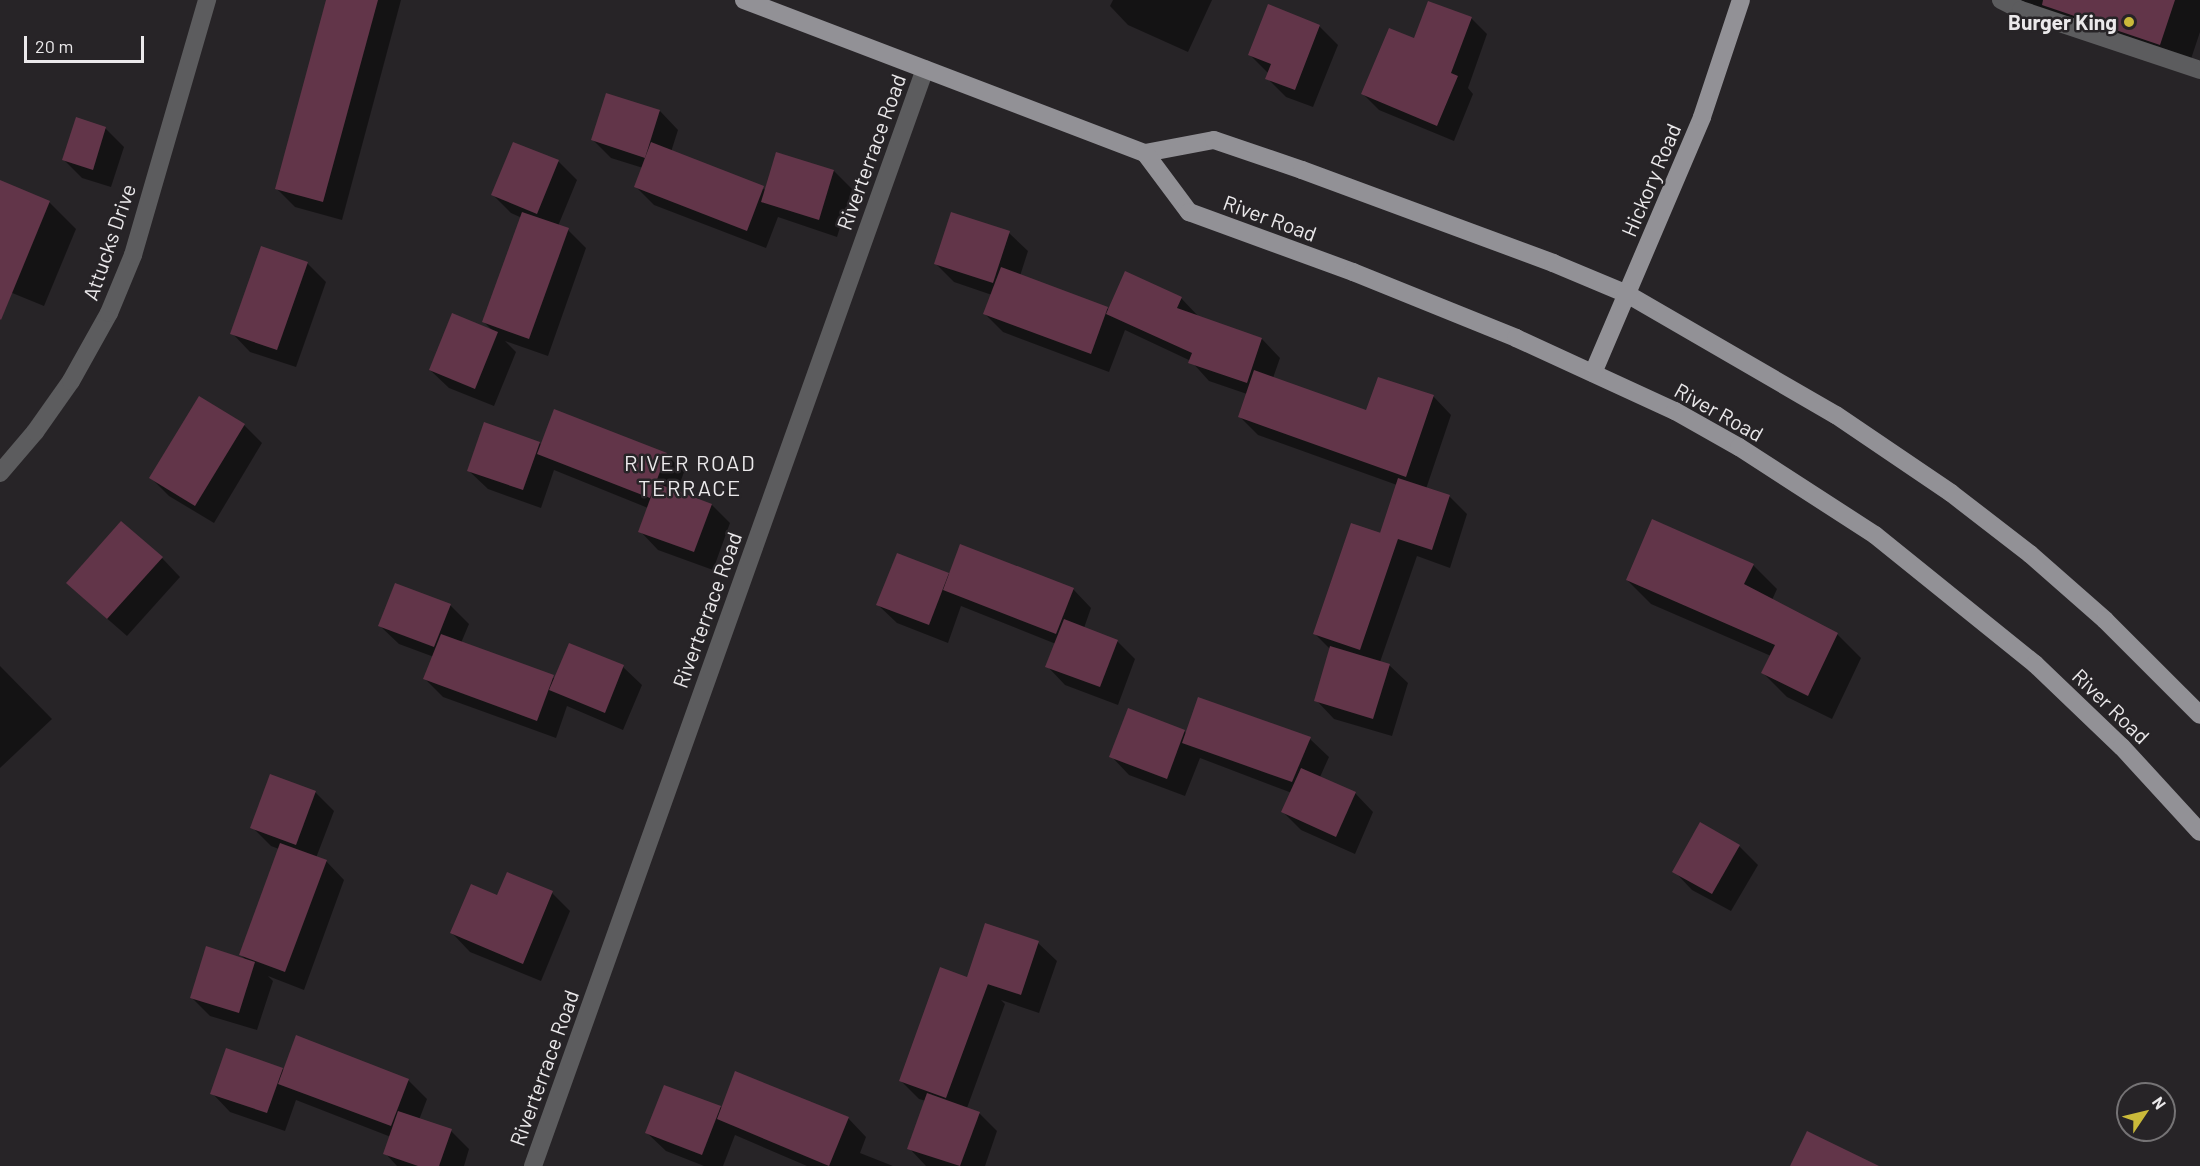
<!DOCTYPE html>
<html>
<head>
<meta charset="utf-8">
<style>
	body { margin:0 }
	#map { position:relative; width:2200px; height:1166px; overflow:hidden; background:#272427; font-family:Barlow,sans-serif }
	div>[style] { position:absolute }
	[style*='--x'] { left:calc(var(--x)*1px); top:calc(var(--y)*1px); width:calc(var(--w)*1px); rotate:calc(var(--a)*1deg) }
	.shadow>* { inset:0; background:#0007 }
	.building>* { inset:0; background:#623549 }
	.minor>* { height:18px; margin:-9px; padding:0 9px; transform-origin:9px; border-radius:9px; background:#5c5c5e }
	.major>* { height:18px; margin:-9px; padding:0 9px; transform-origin:9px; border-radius:9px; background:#929196 }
	.dots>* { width:16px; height:16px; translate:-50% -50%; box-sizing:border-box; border:3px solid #272427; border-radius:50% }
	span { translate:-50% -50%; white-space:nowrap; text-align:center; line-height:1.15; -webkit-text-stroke:5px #272427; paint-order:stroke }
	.poi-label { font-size:21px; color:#ebe9eb; font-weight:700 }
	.right { translate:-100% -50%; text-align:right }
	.street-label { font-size:21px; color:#ebe9eb }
	.neighbourhood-label { font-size:22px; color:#ebe9eb; letter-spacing:1.5px }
	.north { position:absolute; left:2116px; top:1082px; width:60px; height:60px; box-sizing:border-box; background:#272427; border:2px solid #757375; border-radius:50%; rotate:55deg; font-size:16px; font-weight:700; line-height:24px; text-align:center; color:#ebe9eb }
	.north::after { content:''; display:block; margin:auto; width:21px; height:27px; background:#caba3a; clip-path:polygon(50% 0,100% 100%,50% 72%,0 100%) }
	.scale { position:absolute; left:24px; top:36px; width:120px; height:27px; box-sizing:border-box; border:3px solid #ebe9eb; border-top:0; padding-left:8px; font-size:18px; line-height:21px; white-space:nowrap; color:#ebe9eb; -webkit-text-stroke:4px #272427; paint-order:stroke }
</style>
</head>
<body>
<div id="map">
	<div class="shadow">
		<i style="clip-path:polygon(328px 0,401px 0,342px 220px,295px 207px,276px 188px)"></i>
		<i style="clip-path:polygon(1113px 0,1212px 0,1188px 52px,1128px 25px,1110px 6px)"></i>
		<i style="clip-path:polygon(2003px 0,2200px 0,2200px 32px,2187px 71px)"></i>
		<i style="clip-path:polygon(1471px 18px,1487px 34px,1468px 88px,1473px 94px,1454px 141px,1379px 110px,1363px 94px)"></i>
		<i style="clip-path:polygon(1319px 26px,1338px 45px,1313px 107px,1286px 97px,1267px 78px,1269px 74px,1250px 55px)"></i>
		<i style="clip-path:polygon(660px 111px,678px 130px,671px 152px,766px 190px,834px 171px,852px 189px,837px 237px,778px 217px,766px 248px,654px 205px,636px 187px,643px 168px,611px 158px,592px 139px)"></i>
		<i style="clip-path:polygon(105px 128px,124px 147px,111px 187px,82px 178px,64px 160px)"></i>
		<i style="clip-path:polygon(514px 144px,559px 162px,577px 180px,558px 226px,568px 230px,586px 248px,548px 356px,505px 341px,516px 352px,494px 406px,449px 388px,430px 370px,494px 332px,484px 322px,522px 218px,511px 213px,493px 195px)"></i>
		<i style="clip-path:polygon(0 187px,49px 202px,76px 229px,44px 306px,0 288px)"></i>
		<i style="clip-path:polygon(1009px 233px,1028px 251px,1020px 276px,1110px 310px,1181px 298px,1199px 317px,1262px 339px,1280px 358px,1273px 378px,1367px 412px,1433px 396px,1451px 415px,1426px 489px,1449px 496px,1467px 514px,1450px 568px,1417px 556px,1380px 662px,1389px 665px,1408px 683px,1392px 736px,1334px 719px,1316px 700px,1331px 650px,1314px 633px,1381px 535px,1397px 485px,1258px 435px,1240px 417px,1247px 394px,1209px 381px,1191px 361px,1125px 330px,1109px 372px,1003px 332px,985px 314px,992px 295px,954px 282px,936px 264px)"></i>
		<i style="clip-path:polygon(307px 263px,326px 282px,296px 367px,250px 352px,232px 333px)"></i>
		<i style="clip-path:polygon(244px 425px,262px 443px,214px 523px,169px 496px,151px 478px)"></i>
		<i style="clip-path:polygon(539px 443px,542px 445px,666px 454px,684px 472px,677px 492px,712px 505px,730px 523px,713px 570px,658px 550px,640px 531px,648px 508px,554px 470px,541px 508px,488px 489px,469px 471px)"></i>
		<i style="clip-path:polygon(162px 558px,180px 577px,127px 636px,87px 601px)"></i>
		<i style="clip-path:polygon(1753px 565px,1777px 589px,1772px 600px,1837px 634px,1861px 658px,1832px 719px,1787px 697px,1763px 673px,1771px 656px,1651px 604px,1627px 580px)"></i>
		<i style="clip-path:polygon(948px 574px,1073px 589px,1091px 608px,1084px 628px,1117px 641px,1135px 659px,1118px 705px,1065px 685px,1047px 666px,1056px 644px,961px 606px,948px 643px,897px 623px,878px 605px)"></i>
		<i style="clip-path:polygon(450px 605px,469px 624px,461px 643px,556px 679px,623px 667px,642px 685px,623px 730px,567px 706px,556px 738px,443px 697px,425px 679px,434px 657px,399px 644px,380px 626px)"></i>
		<i style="clip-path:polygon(0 666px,52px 719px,0 768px)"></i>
		<i style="clip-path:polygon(1184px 731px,1187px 734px,1310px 739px,1329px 757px,1320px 777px,1355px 793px,1373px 812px,1355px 854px,1301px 830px,1283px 812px,1292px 793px,1200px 758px,1185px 796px,1129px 775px,1111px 756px)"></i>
		<i style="clip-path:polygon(315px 792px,334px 811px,316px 858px,326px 861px,344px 880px,304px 990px,268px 976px,273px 981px,257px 1030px,210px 1016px,192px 998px,247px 961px,241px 955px,279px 849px,271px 846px,252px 827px)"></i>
		<i style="clip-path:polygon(1701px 824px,1739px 846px,1758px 865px,1731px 911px,1692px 890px,1674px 871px)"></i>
		<i style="clip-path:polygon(552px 893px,570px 911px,541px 981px,470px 952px,452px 933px,498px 897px)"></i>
		<i style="clip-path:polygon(1038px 943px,1057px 961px,1039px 1013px,1001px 1000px,1005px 1004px,967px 1108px,979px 1113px,997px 1131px,985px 1166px,926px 1166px,909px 1148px,926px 1101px,919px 1099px,900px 1080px,968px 979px)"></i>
		<i style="clip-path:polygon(282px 1069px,408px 1080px,427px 1099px,419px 1120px,451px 1131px,469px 1149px,464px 1166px,397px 1166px,385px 1153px,391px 1137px,296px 1100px,285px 1131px,230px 1112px,212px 1093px)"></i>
		<i style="clip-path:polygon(720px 1107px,848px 1118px,866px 1137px,860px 1153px,893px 1166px,807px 1166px,735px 1135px,723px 1166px,704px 1166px,666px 1151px,647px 1133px)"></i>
	</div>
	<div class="building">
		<i style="clip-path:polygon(326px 0,378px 0,323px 202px,275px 189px)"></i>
		<i style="clip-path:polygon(2043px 0,2175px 0,2160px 45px,2042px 5px)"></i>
		<i style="clip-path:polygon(1428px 1px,1472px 17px,1451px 73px,1458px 76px,1437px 126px,1361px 94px,1389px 28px,1414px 38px)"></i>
		<i style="clip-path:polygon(1268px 4px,1320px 25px,1295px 90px,1265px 79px,1271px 64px,1248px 55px)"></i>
		<i style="clip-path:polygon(606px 93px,660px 110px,645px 158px,591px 140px)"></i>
		<i style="clip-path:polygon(76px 117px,106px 127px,93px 170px,62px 160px)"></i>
		<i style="clip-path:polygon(513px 142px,559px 160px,537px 214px,491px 195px)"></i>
		<i style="clip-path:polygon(651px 142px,764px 186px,747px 231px,634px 187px)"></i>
		<i style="clip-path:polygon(776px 152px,834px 170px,819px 220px,761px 202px)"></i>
		<i style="clip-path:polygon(0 180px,50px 201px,1px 320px,0 319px)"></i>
		<i style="clip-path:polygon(522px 212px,569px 228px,529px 339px,482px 322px)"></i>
		<i style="clip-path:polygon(951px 212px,1010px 231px,993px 283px,934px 264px)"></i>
		<i style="clip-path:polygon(261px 246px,308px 262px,277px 350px,230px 334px)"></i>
		<i style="clip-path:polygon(1001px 267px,1108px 307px,1091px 354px,983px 314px)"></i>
		<i style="clip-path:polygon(1125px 271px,1182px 297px,1177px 308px,1262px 338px,1247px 383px,1188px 363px,1192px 353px,1106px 314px)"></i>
		<i style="clip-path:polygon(452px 313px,498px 332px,475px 389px,429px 370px)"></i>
		<i style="clip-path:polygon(1254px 370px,1366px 410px,1378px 377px,1434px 395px,1406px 477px,1238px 417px)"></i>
		<i style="clip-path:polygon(199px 396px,245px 424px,195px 506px,149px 478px)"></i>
		<i style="clip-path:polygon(554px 409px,667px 453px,650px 498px,537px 454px)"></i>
		<i style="clip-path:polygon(484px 422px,540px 442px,523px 490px,467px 471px)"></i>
		<i style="clip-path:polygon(1398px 478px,1450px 495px,1432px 550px,1398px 539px,1360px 650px,1313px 634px,1351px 523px,1387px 535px,1380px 533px)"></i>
		<i style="clip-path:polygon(656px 483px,712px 504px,694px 552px,638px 532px)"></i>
		<i style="clip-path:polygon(1652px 519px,1754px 564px,1744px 584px,1838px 633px,1808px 696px,1761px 673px,1775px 645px,1626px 580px)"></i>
		<i style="clip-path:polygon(121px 521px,163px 557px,107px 619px,66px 583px)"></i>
		<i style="clip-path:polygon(960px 544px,1074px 588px,1056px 634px,943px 590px)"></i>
		<i style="clip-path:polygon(897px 553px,949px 573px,929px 625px,876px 605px)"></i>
		<i style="clip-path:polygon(395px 583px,451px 604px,434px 647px,378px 626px)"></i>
		<i style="clip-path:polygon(1064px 619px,1118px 640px,1100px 687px,1045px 667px)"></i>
		<i style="clip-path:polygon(441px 634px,554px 675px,537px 721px,423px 679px)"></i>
		<i style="clip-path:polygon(569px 643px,624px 665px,605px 713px,549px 690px)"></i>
		<i style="clip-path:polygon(1330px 646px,1390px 664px,1373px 719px,1314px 701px)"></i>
		<i style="clip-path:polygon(1198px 697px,1311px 737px,1292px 782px,1182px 743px)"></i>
		<i style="clip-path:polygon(1128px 708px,1185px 730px,1167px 779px,1109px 757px)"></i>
		<i style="clip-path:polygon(1301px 768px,1356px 792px,1336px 837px,1281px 812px)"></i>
		<i style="clip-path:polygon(270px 774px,316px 791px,296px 845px,250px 828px)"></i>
		<i style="clip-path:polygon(1700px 822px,1740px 845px,1712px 894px,1672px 872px)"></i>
		<i style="clip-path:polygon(280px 843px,327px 860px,285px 972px,239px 955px)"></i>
		<i style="clip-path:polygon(507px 872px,553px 891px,523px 964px,450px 933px,471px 884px,497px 895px)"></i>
		<i style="clip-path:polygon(985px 923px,1039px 941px,1021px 995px,972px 979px,988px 984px,946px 1098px,899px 1081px,940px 967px,967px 977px)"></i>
		<i style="clip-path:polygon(206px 946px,255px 962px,239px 1013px,190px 998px)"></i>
		<i style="clip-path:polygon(296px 1035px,409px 1079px,391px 1126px,278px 1084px)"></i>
		<i style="clip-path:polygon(226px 1048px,283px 1068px,267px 1113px,210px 1094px)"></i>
		<i style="clip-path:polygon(735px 1071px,849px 1117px,829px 1166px,717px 1119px)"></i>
		<i style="clip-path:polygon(664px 1085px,721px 1106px,702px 1155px,645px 1133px)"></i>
		<i style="clip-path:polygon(927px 1093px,980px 1112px,960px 1166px,907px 1149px)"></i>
		<i style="clip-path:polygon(398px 1111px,452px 1129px,439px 1166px,418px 1166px,383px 1154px)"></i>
		<i style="clip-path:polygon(1807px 1131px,1879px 1166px,1790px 1166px)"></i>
	</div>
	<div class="minor">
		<i style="--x:2001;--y:0;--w:22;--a:27"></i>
		<i style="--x:2021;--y:10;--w:189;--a:18.5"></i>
		<i style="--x:0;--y:473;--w:54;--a:-49.5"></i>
		<i style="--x:35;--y:432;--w:62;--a:-54.8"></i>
		<i style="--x:71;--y:381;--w:78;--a:-60.8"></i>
		<i style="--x:109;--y:313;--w:63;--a:-67.5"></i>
		<i style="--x:133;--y:255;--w:266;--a:-73.8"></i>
		<i style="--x:533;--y:1166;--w:1165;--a:-70.34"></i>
	</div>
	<div class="major">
		<i style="--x:744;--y:0;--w:429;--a:20.9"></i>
		<i style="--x:1145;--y:153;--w:70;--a:-10.7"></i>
		<i style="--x:1214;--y:140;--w:93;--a:18.8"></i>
		<i style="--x:1302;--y:170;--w:268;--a:20.3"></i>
		<i style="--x:1553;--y:263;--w:80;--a:22.7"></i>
		<i style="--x:1627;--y:294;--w:241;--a:30.1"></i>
		<i style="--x:1836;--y:415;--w:139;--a:34.1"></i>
		<i style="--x:1951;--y:493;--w:100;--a:37.7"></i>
		<i style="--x:2030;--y:554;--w:100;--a:41.3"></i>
		<i style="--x:2105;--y:620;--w:134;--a:45"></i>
		<i style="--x:1145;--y:153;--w:74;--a:53.3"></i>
		<i style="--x:1189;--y:212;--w:175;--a:20.1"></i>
		<i style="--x:1353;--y:272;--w:176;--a:22"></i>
		<i style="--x:1516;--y:338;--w:175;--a:24.7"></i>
		<i style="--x:1675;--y:411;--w:73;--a:29.4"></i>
		<i style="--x:1739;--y:447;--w:162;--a:32.9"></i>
		<i style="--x:1875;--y:535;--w:206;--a:38.9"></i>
		<i style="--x:2035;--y:664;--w:120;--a:43.7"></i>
		<i style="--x:2122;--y:747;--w:115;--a:47.5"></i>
		<i style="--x:1593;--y:373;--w:278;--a:-66.9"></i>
		<i style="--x:1702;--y:117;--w:123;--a:-71.6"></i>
	</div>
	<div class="dots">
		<i style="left:2129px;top:22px;background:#caba3a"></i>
	</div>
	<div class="poi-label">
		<span class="right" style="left:2117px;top:22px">Burger King</span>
	</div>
	<div class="street-label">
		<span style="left:871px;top:152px;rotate:-70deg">Riverterrace Road</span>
		<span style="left:1651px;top:180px;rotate:-67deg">Hickory Road</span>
		<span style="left:1270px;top:218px;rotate:20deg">River Road</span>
		<span style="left:109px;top:242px;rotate:-71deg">Attucks Drive</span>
		<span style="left:1719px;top:412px;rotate:29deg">River Road</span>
		<span style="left:707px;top:610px;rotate:-70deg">Riverterrace Road</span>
		<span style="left:2111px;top:706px;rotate:44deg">River Road</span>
		<span style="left:544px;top:1068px;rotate:-70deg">Riverterrace Road</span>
	</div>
	<div class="neighbourhood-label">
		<span style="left:690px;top:475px">RIVER ROAD<br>TERRACE</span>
	</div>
	<div class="north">N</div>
	<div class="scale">20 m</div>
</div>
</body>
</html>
